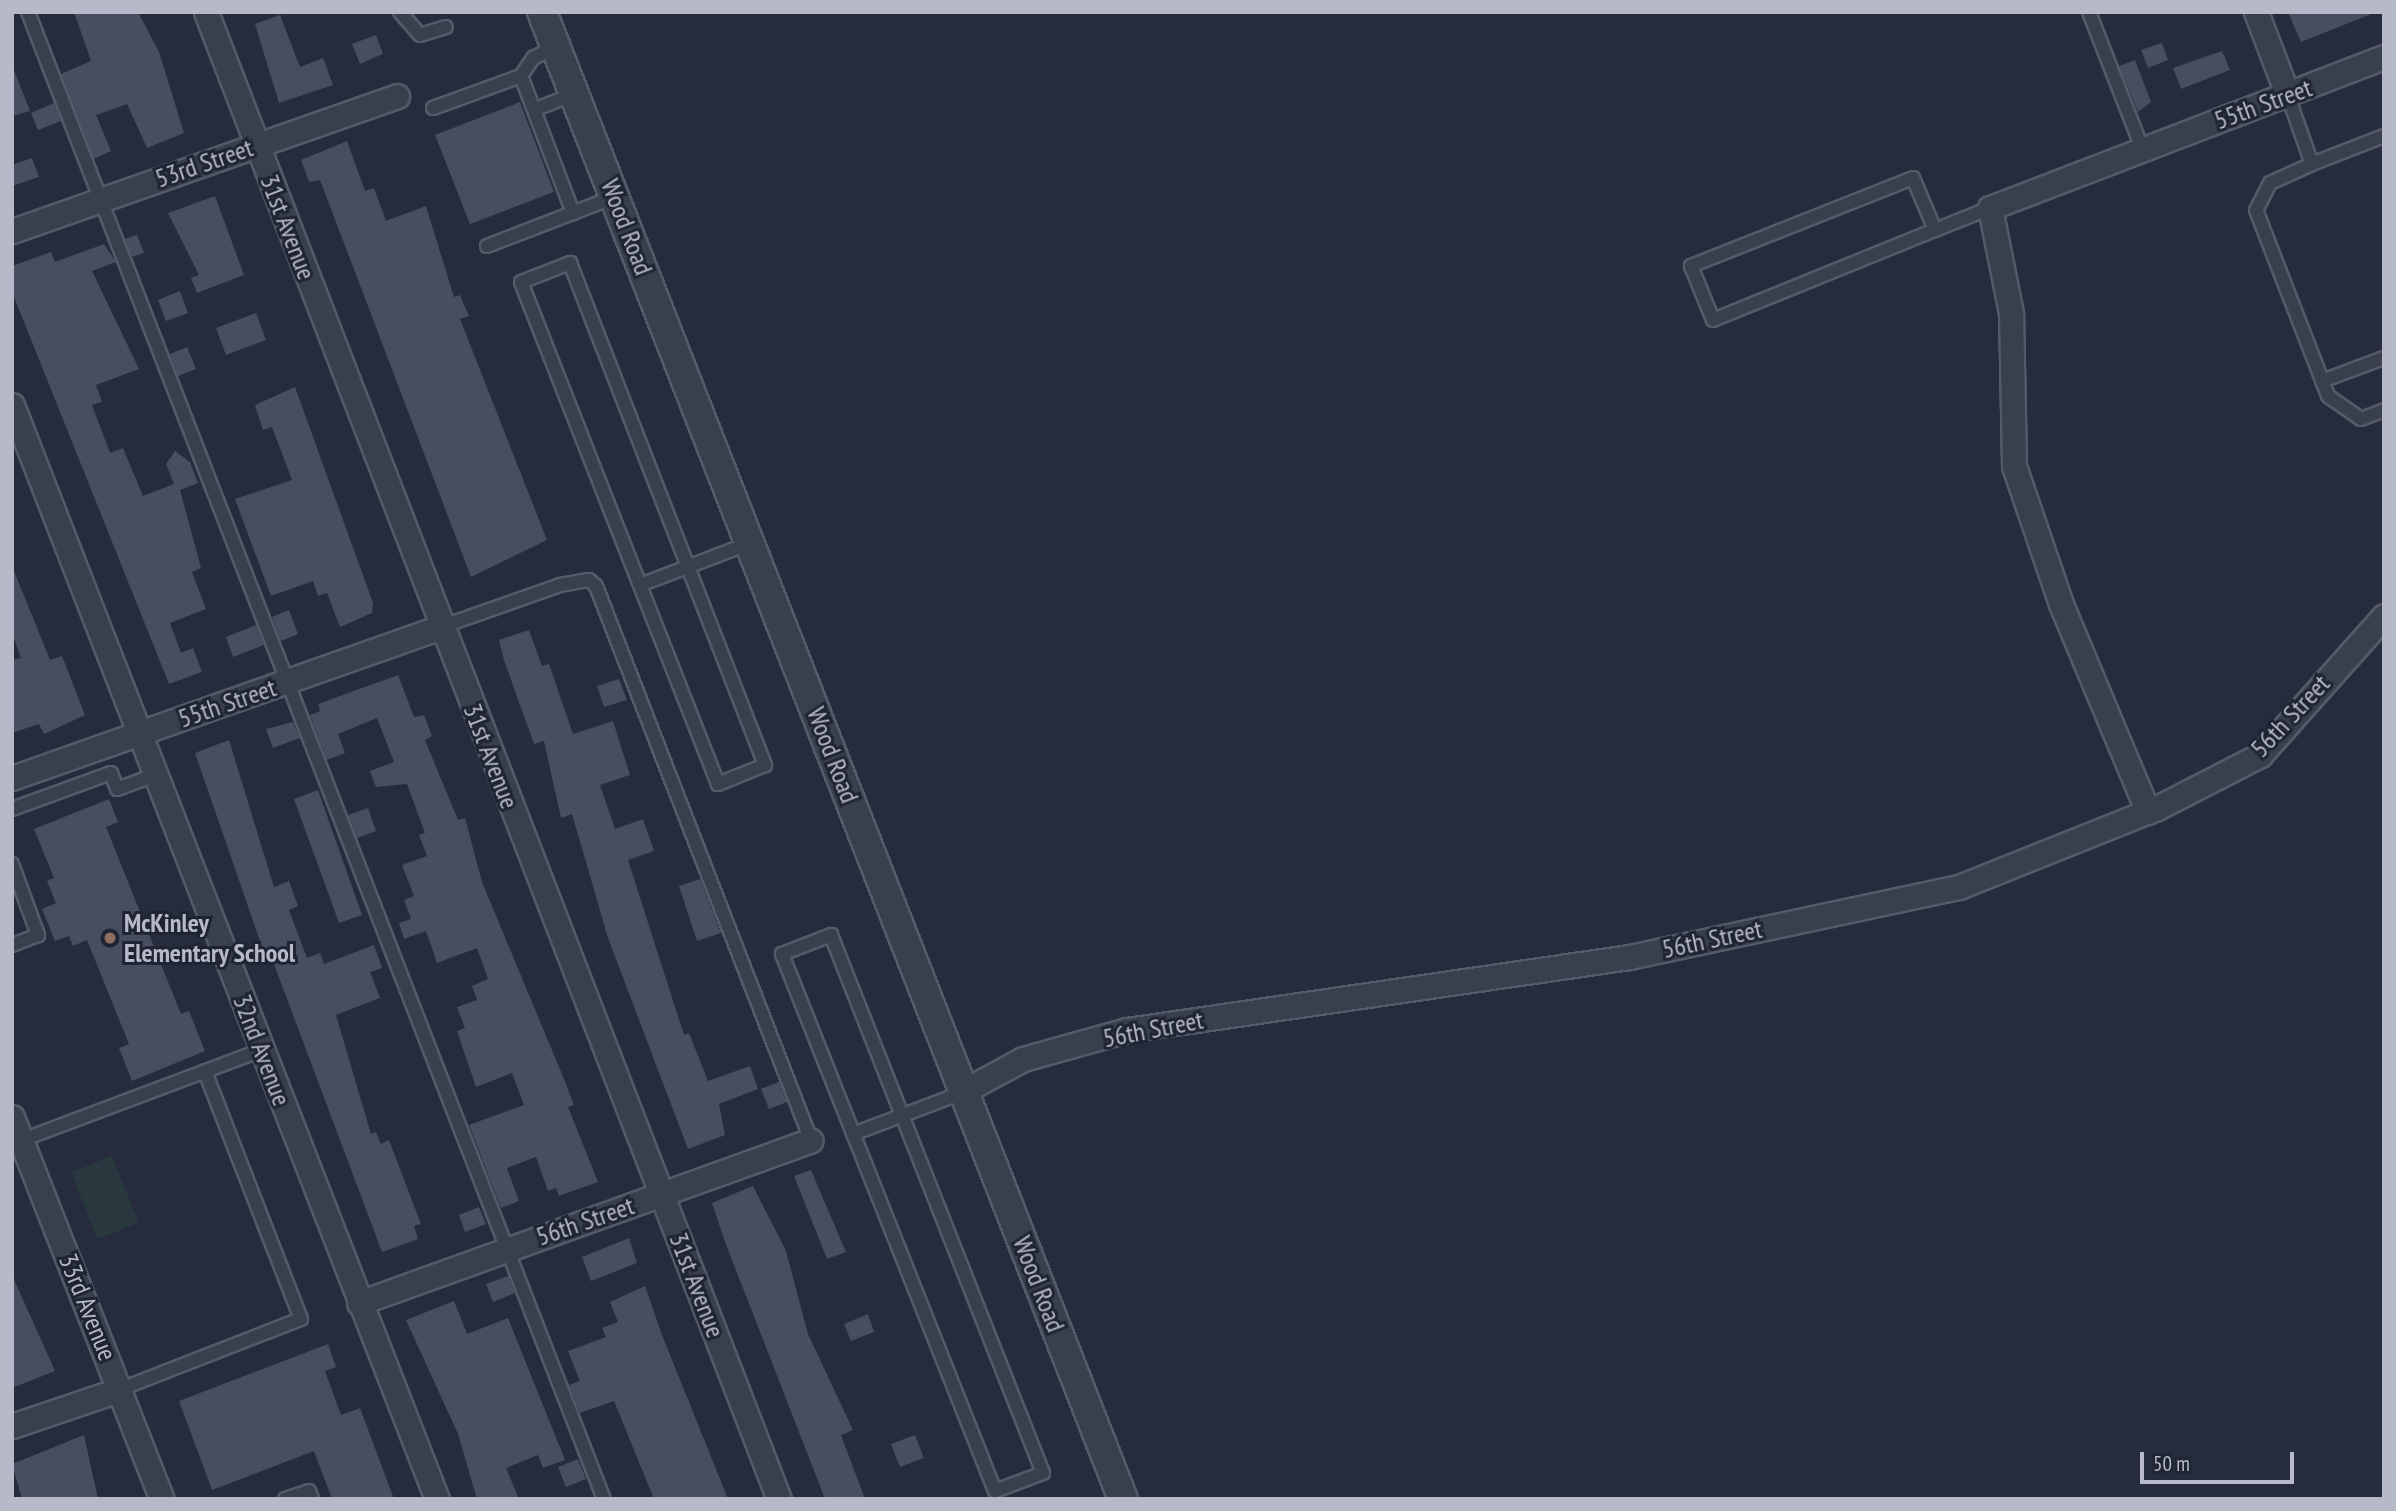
<!DOCTYPE html>
<html>
<head>
<meta charset="utf-8">
<style>
	body { margin:0 }
	#map { position:relative; width:2396px; height:1511px; overflow:hidden; background:#262c3d; font-family:"PT Sans Narrow",sans-serif }
	div>[style] { position:absolute }
	[style*='--x'] { left:calc(var(--x)*1px); top:calc(var(--y)*1px); width:calc(var(--w)*1px); rotate:calc(var(--a)*1deg) }
	.green>* { inset:0; background:#28383e }
	.building>* { inset:0; background:#484d61 }
	.roads { filter:drop-shadow(2px 0 #555a68) drop-shadow(-2px 0 #555a68) drop-shadow(0 2px #555a68) drop-shadow(0 -2px #555a68) }
	.service>* { height:12px; margin:-6px; padding:0 6px; transform-origin:6px; border-radius:6px; background:#3a3f4d }
	.minor>* { height:23px; margin:-11.5px; padding:0 11.5px; transform-origin:11.5px; border-radius:11.5px; background:#3a3f4d }
	.tertiary>* { height:28px; margin:-14px; padding:0 14px; transform-origin:14px; border-radius:14px; background:#3a3f4d }
	.dots>* { width:19px; height:19px; translate:-50% -50%; box-sizing:border-box; border:4px solid #1f2432; border-radius:50% }
	span { translate:-50% -50%; white-space:nowrap; text-align:center; line-height:1.15; -webkit-text-stroke:6px #1f2432; paint-order:stroke }
	.street-label { font-size:26px; color:#b6bac8 }
	.poi-label { font-size:26px; color:#b6bac8; font-weight:700 }
	.left { translate:0 -50%; text-align:left }
	.frame { position:absolute; inset:0; border:14px solid #b6bac8; pointer-events:none }
	.scale { position:absolute; left:2140px; top:1452px; width:154px; height:32px; box-sizing:border-box; border:4px solid #b6bac8; border-top:0; padding-left:9px; font-size:21px; line-height:24px; white-space:nowrap; color:#b6bac8; -webkit-text-stroke:5px #1f2432; paint-order:stroke }
</style>
</head>
<body>
<div id="map">
	<div class="green">
		<i style="clip-path:polygon(112px 1156px,139px 1223px,97px 1239px,71px 1172px)"></i>
	</div>
	<div class="building">
		<i style="clip-path:polygon(74px 12px,138px 12px,159px 52px,184px 133px,147px 148px,127px 104px,96px 115px,111px 151px,94px 159px,61px 74px,91px 61px)"></i>
		<i style="clip-path:polygon(2288px 12px,2374px 12px,2374px 13px,2301px 42px)"></i>
		<i style="clip-path:polygon(280px 15px,300px 67px,323px 58px,333px 85px,279px 103px,255px 24px)"></i>
		<i style="clip-path:polygon(376px 35px,383px 54px,360px 64px,352px 44px)"></i>
		<i style="clip-path:polygon(2162px 43px,2168px 60px,2148px 68px,2141px 50px)"></i>
		<i style="clip-path:polygon(2222px 51px,2230px 70px,2181px 89px,2173px 68px)"></i>
		<i style="clip-path:polygon(2135px 60px,2151px 102px,2138px 112px,2119px 66px)"></i>
		<i style="clip-path:polygon(12px 65px,30px 111px,12px 116px)"></i>
		<i style="clip-path:polygon(520px 102px,554px 192px,470px 224px,435px 135px)"></i>
		<i style="clip-path:polygon(54px 103px,61px 121px,38px 130px,31px 113px)"></i>
		<i style="clip-path:polygon(347px 141px,365px 191px,374px 188px,386px 221px,426px 206px,454px 297px,460px 295px,469px 316px,460px 319px,547px 540px,471px 577px,320px 180px,309px 182px,301px 160px)"></i>
		<i style="clip-path:polygon(32px 158px,39px 177px,12px 186px,12px 165px)"></i>
		<i style="clip-path:polygon(215px 196px,244px 275px,197px 293px,191px 278px,199px 275px,168px 213px)"></i>
		<i style="clip-path:polygon(137px 235px,144px 253px,132px 257px,125px 239px)"></i>
		<i style="clip-path:polygon(104px 244px,116px 262px,92px 271px,139px 369px,96px 385px,102px 402px,92px 405px,110px 453px,123px 448px,143px 496px,174px 484px,166px 464px,175px 451px,190px 462px,198px 483px,180px 490px,201px 568px,192px 572px,206px 609px,170px 623px,181px 653px,193px 648px,202px 672px,169px 684px,12px 292px,12px 266px,51px 252px,55px 262px)"></i>
		<i style="clip-path:polygon(180px 291px,188px 313px,166px 321px,158px 300px)"></i>
		<i style="clip-path:polygon(256px 313px,266px 340px,226px 355px,216px 328px)"></i>
		<i style="clip-path:polygon(187px 347px,196px 369px,178px 376px,170px 354px)"></i>
		<i style="clip-path:polygon(295px 387px,373px 603px,372px 613px,340px 627px,327px 593px,318px 596px,313px 581px,271px 596px,235px 499px,292px 480px,272px 427px,263px 430px,255px 405px)"></i>
		<i style="clip-path:polygon(12px 566px,50px 660px,62px 656px,85px 715px,44px 734px,39px 724px,12px 733px,12px 660px,21px 658px,12px 633px)"></i>
		<i style="clip-path:polygon(289px 610px,298px 634px,281px 641px,272px 617px)"></i>
		<i style="clip-path:polygon(256px 625px,264px 645px,233px 657px,226px 637px)"></i>
		<i style="clip-path:polygon(529px 630px,542px 666px,549px 664px,573px 734px,613px 721px,630px 775px,600px 785px,615px 829px,643px 819px,654px 851px,628px 860px,684px 1035px,689px 1033px,708px 1081px,750px 1066px,758px 1089px,719px 1104px,725px 1135px,688px 1149px,608px 938px,572px 814px,561px 818px,544px 741px,534px 744px,504px 660px,499px 640px)"></i>
		<i style="clip-path:polygon(398px 675px,414px 717px,424px 715px,432px 736px,425px 740px,458px 820px,465px 818px,482px 882px,564px 1079px,574px 1105px,568px 1107px,598px 1182px,559px 1196px,556px 1188px,548px 1191px,536px 1157px,507px 1168px,519px 1201px,501px 1208px,469px 1125px,524px 1105px,512px 1073px,476px 1087px,457px 1031px,465px 1028px,457px 1007px,477px 1000px,472px 986px,488px 979px,477px 948px,437px 963px,426px 931px,404px 939px,399px 923px,411px 919px,404px 900px,414px 896px,402px 865px,427px 856px,419px 835px,425px 833px,407px 784px,376px 787px,370px 771px,394px 762px,377px 718px,338px 734px,345px 753px,327px 760px,310px 715px,320px 711px,318px 704px)"></i>
		<i style="clip-path:polygon(619px 679px,627px 700px,604px 707px,597px 686px)"></i>
		<i style="clip-path:polygon(293px 722px,300px 738px,273px 748px,266px 729px)"></i>
		<i style="clip-path:polygon(229px 740px,274px 887px,289px 881px,298px 906px,289px 910px,307px 958px,320px 953px,324px 964px,374px 945px,382px 968px,370px 972px,380px 998px,336px 1015px,371px 1134px,376px 1132px,381px 1144px,389px 1140px,421px 1224px,414px 1226px,418px 1239px,382px 1252px,272px 959px,267px 961px,261px 944px,195px 753px)"></i>
		<i style="clip-path:polygon(318px 790px,362px 915px,339px 923px,294px 799px)"></i>
		<i style="clip-path:polygon(109px 799px,118px 822px,106px 827px,181px 1014px,189px 1011px,205px 1051px,132px 1081px,119px 1048px,129px 1044px,87px 940px,73px 946px,69px 936px,55px 941px,42px 909px,56px 903px,47px 881px,54px 878px,34px 829px)"></i>
		<i style="clip-path:polygon(368px 808px,376px 831px,357px 838px,348px 815px)"></i>
		<i style="clip-path:polygon(700px 879px,721px 933px,697px 941px,679px 886px)"></i>
		<i style="clip-path:polygon(779px 1082px,787px 1102px,769px 1109px,761px 1089px)"></i>
		<i style="clip-path:polygon(811px 1170px,846px 1252px,827px 1259px,794px 1176px)"></i>
		<i style="clip-path:polygon(753px 1186px,786px 1251px,808px 1334px,853px 1430px,841px 1435px,865px 1499px,825px 1499px,725px 1242px,712px 1203px)"></i>
		<i style="clip-path:polygon(479px 1207px,486px 1224px,465px 1232px,459px 1215px)"></i>
		<i style="clip-path:polygon(629px 1238px,637px 1263px,591px 1281px,582px 1257px)"></i>
		<i style="clip-path:polygon(12px 1275px,55px 1371px,12px 1388px)"></i>
		<i style="clip-path:polygon(508px 1276px,515px 1293px,493px 1302px,486px 1284px)"></i>
		<i style="clip-path:polygon(645px 1286px,662px 1335px,728px 1499px,654px 1499px,614px 1401px,580px 1413px,569px 1385px,580px 1381px,568px 1351px,606px 1337px,602px 1328px,618px 1322px,610px 1302px)"></i>
		<i style="clip-path:polygon(454px 1301px,467px 1334px,508px 1318px,565px 1460px,543px 1468px,538px 1455px,506px 1468px,519px 1499px,477px 1499px,458px 1434px,406px 1320px)"></i>
		<i style="clip-path:polygon(868px 1314px,874px 1332px,851px 1341px,844px 1324px)"></i>
		<i style="clip-path:polygon(328px 1344px,336px 1367px,325px 1371px,341px 1415px,360px 1408px,394px 1499px,332px 1499px,314px 1451px,212px 1490px,179px 1401px)"></i>
		<i style="clip-path:polygon(84px 1435px,98px 1499px,22px 1499px,12px 1464px)"></i>
		<i style="clip-path:polygon(915px 1435px,924px 1458px,900px 1467px,891px 1444px)"></i>
		<i style="clip-path:polygon(578px 1459px,586px 1479px,566px 1487px,558px 1467px)"></i>
	</div>
	<div class="roads">
		<div class="service">
			<i style="--x:28;--y:12;--w:1595;--a:68.83"></i>
			<i style="--x:400;--y:12;--w:30;--a:49"></i>
			<i style="--x:420;--y:35;--w:27;--a:-17"></i>
			<i style="--x:2089;--y:12;--w:146;--a:68.7"></i>
			<i style="--x:521;--y:76;--w:22;--a:-56"></i>
			<i style="--x:533;--y:58;--w:25;--a:-26"></i>
			<i style="--x:2288;--y:96;--w:72;--a:70.6"></i>
			<i style="--x:2312;--y:164;--w:46;--a:155.7"></i>
			<i style="--x:2270;--y:183;--w:30;--a:117"></i>
			<i style="--x:2256;--y:210;--w:199;--a:68.8"></i>
			<i style="--x:2328;--y:396;--w:40;--a:34.9"></i>
			<i style="--x:2361;--y:419;--w:25;--a:-21"></i>
			<i style="--x:433;--y:108;--w:94;--a:-20"></i>
			<i style="--x:521;--y:76;--w:147;--a:69.2"></i>
			<i style="--x:536;--y:109;--w:41;--a:-21.5"></i>
			<i style="--x:2312;--y:164;--w:77;--a:-21.3"></i>
			<i style="--x:1935;--y:230;--w:56;--a:-112.9"></i>
			<i style="--x:1913;--y:178;--w:239;--a:158.4"></i>
			<i style="--x:1691;--y:266;--w:58;--a:67.8"></i>
			<i style="--x:1713;--y:320;--w:240;--a:-22.1"></i>
			<i style="--x:1935;--y:230;--w:59;--a:-21.8"></i>
			<i style="--x:487;--y:246;--w:136;--a:-21.1"></i>
			<i style="--x:570;--y:263;--w:539;--a:68.77"></i>
			<i style="--x:765;--y:765;--w:51;--a:158"></i>
			<i style="--x:718;--y:784;--w:539;--a:-111.43"></i>
			<i style="--x:521;--y:282;--w:53;--a:-21.2"></i>
			<i style="--x:2322;--y:381;--w:66;--a:-20.4"></i>
			<i style="--x:640;--y:585;--w:118;--a:-20.9"></i>
			<i style="--x:441;--y:627;--w:126;--a:-19.4"></i>
			<i style="--x:560;--y:585;--w:29;--a:-10"></i>
			<i style="--x:589;--y:580;--w:9;--a:41"></i>
			<i style="--x:596;--y:586;--w:594;--a:68.79"></i>
			<i style="--x:12;--y:809;--w:105;--a:-20"></i>
			<i style="--x:111;--y:773;--w:17;--a:69"></i>
			<i style="--x:117;--y:789;--w:40;--a:-20.2"></i>
			<i style="--x:12;--y:864;--w:76;--a:69.9"></i>
			<i style="--x:38;--y:935;--w:28;--a:159"></i>
			<i style="--x:831;--y:935;--w:578;--a:68.49"></i>
			<i style="--x:1043;--y:1473;--w:51;--a:159.4"></i>
			<i style="--x:995;--y:1491;--w:578;--a:-111.64"></i>
			<i style="--x:782;--y:954;--w:53;--a:-21.2"></i>
			<i style="--x:853;--y:1134;--w:119;--a:-20.7"></i>
			<i style="--x:22;--y:1140;--w:255;--a:-20.6"></i>
			<i style="--x:121;--y:1389;--w:193;--a:-21.3"></i>
			<i style="--x:301;--y:1319;--w:266;--a:-111.2"></i>
			<i style="--x:285;--y:1499;--w:25;--a:-18"></i>
			<i style="--x:309;--y:1491;--w:9;--a:69"></i>
		</div>
		<div class="minor">
			<i style="--x:206;--y:12;--w:1594;--a:68.93"></i>
			<i style="--x:2256;--y:12;--w:90;--a:69.1"></i>
			<i style="--x:12;--y:231;--w:408;--a:-19.3"></i>
			<i style="--x:12;--y:405;--w:1174;--a:68.77"></i>
			<i style="--x:12;--y:778;--w:455;--a:-19.4"></i>
			<i style="--x:2148;--y:812;--w:225;--a:-112.7"></i>
			<i style="--x:2061;--y:604;--w:146;--a:-108.8"></i>
			<i style="--x:2014;--y:466;--w:153;--a:-91.1"></i>
			<i style="--x:2011;--y:313;--w:107;--a:-101.3"></i>
			<i style="--x:1990;--y:208;--w:422;--a:-21"></i>
			<i style="--x:964;--y:1091;--w:67;--a:-28.5"></i>
			<i style="--x:1023;--y:1059;--w:108;--a:-15.6"></i>
			<i style="--x:1127;--y:1030;--w:507;--a:-8.27"></i>
			<i style="--x:1629;--y:957;--w:337;--a:-12"></i>
			<i style="--x:1959;--y:887;--w:213;--a:-21.8"></i>
			<i style="--x:2157;--y:808;--w:116;--a:-27.2"></i>
			<i style="--x:2260;--y:755;--w:186;--a:-48.3"></i>
			<i style="--x:12;--y:1117;--w:410;--a:68.6"></i>
			<i style="--x:359;--y:1303;--w:480;--a:-19.8"></i>
			<i style="--x:12;--y:1426;--w:115;--a:-18.7"></i>
		</div>
		<div class="tertiary">
			<i style="--x:542;--y:12;--w:1596;--a:68.66"></i>
		</div>
	</div>
	<div class="dots">
		<i style="left:110px;top:938px;background:#8d6e63"></i>
	</div>
	<div class="street-label">
		<span style="left:2263px;top:104px;rotate:-20deg">55th Street</span>
		<span style="left:204px;top:163px;rotate:-19deg">53rd Street</span>
		<span style="left:288px;top:227px;rotate:69deg">31st Avenue</span>
		<span style="left:627px;top:227px;rotate:69deg">Wood Road</span>
		<span style="left:227px;top:703px;rotate:-19deg">55th Street</span>
		<span style="left:2290px;top:716px;rotate:-47deg">56th Street</span>
		<span style="left:833px;top:755px;rotate:69deg">Wood Road</span>
		<span style="left:491px;top:756px;rotate:69deg">31st Avenue</span>
		<span style="left:1712px;top:939px;rotate:-12deg">56th Street</span>
		<span style="left:1153px;top:1029px;rotate:-11deg">56th Street</span>
		<span style="left:262px;top:1050px;rotate:69deg">32nd Avenue</span>
		<span style="left:585px;top:1221px;rotate:-19deg">56th Street</span>
		<span style="left:1039px;top:1284px;rotate:69deg">Wood Road</span>
		<span style="left:697px;top:1285px;rotate:69deg">31st Avenue</span>
		<span style="left:88px;top:1307px;rotate:68deg">33rd Avenue</span>
	</div>
	<div class="poi-label">
		<span class="left" style="left:124px;top:938px">McKinley<br>Elementary School</span>
	</div>
	<div class="frame"></div>
	<div class="scale">50 m</div>
</div>
</body>
</html>
